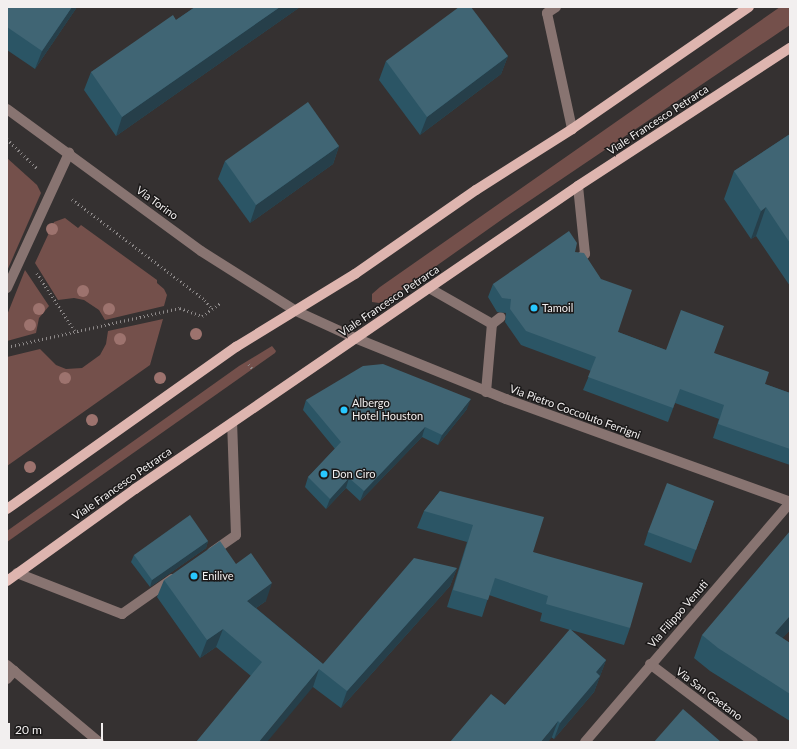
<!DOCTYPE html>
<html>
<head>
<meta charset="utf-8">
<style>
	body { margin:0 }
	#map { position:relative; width:797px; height:749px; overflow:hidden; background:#353131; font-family:Lato,sans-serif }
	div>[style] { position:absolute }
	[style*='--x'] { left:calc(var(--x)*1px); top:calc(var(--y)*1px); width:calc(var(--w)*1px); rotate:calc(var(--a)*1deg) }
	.green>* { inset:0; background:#74504b }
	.path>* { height:2.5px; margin-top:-1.25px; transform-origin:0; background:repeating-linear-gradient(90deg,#8d8989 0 1px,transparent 0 4px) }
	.minor>* { height:10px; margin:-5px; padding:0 5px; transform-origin:5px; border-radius:5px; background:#887471 }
	.major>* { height:10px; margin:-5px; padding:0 5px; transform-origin:5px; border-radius:5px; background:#deb5af }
	.trees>* { width:12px; height:12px; margin:-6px; border-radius:50%; background:#9d736e }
	.wall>* { inset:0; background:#2b5565 }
	.shaded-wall>* { inset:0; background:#263f4a }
	.building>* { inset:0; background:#406574 }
	.dots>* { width:11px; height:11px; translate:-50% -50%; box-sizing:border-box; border:2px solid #1b1919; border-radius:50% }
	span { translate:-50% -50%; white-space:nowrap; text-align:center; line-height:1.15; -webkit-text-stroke:3px #1b1919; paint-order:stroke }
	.street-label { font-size:11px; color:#f2efef }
	.poi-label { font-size:11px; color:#f2efef }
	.left { translate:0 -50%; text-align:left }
	.frame { position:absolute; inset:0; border:8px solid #f2efef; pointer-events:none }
	.scale { position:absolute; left:8px; top:723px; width:95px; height:18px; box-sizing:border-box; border:2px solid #f2efef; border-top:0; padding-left:5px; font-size:12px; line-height:14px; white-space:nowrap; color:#f2efef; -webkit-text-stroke:3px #1b1919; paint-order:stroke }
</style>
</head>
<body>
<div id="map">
	<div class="green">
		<i style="clip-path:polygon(780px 7px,790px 7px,790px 25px,504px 218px,391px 298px,379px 303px,372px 302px,372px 294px,380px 287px)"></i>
		<i style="clip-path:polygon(7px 158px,37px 185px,41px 193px,7px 271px)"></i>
		<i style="clip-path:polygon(65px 218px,78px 228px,81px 225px,157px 280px,157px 283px,164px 289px,167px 295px,164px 306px,105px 320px,99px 310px,84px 300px,74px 298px,58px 300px,35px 263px,54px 222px)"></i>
		<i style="clip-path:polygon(25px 270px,49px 306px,39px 318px,36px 333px,7px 341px,7px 315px)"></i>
		<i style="clip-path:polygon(163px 319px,150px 365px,7px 466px,7px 357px,40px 349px,56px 365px,66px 369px,82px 368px,100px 355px,106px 344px,108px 331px)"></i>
		<i style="clip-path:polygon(272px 346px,276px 351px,275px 353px,7px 542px,7px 531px,239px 366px)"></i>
	</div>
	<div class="path">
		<i style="--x:7;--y:139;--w:43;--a:44.1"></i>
		<i style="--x:72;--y:199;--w:167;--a:37.2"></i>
		<i style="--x:205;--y:300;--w:11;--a:52"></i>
		<i style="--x:212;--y:309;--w:10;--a:-37"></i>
		<i style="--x:37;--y:273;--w:69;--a:56.8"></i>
		<i style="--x:7;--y:347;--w:177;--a:-12.7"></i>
		<i style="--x:180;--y:308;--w:23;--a:20"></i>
		<i style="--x:202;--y:316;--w:12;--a:-35"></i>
		<i style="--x:249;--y:364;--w:7;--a:56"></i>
	</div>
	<div class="minor">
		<i style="--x:556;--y:7;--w:11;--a:146"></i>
		<i style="--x:547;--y:13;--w:119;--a:77.8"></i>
		<i style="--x:7;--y:109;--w:240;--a:36.2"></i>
		<i style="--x:201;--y:251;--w:112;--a:32.3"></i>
		<i style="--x:296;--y:311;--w:65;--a:24.6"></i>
		<i style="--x:355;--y:338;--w:163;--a:22"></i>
		<i style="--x:506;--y:399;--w:302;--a:19.9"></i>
		<i style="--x:575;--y:262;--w:13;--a:-39"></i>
		<i style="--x:585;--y:254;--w:68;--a:-95.9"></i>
		<i style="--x:7;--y:288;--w:149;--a:-65.3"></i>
		<i style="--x:429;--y:288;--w:73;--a:29.7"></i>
		<i style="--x:486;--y:392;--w:68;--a:-85"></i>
		<i style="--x:492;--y:324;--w:11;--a:-38"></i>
		<i style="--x:212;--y:552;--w:29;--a:-35"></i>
		<i style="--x:236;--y:535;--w:112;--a:-92"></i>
		<i style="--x:17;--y:573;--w:113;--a:21.3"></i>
		<i style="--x:122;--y:614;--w:61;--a:-35"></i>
		<i style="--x:650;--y:664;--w:129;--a:37.1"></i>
		<i style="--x:7;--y:665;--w:120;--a:39.9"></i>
		<i style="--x:7;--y:679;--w:11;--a:-49"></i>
		<i style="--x:585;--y:742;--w:315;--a:-49.4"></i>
	</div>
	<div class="major">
		<i style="--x:7;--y:509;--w:281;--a:-35.3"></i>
		<i style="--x:236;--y:347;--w:140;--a:-31.5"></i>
		<i style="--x:355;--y:274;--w:147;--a:-34.8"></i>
		<i style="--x:476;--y:190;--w:114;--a:-32.4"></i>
		<i style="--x:572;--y:129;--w:215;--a:-34.6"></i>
		<i style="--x:7;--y:581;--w:158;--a:-35.7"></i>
		<i style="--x:135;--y:489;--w:537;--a:-34.37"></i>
		<i style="--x:578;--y:186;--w:253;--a:-33.1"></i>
	</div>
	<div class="trees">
		<i style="left:52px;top:229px"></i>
		<i style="left:83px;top:291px"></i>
		<i style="left:39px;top:309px"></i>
		<i style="left:109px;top:309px"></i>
		<i style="left:30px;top:325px"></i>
		<i style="left:196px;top:334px"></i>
		<i style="left:120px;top:339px"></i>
		<i style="left:65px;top:378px"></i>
		<i style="left:160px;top:378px"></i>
		<i style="left:92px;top:420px"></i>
		<i style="left:30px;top:467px"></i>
	</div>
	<div class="wall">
		<i style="clip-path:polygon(7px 7px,77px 7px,35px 69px,7px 50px)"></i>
		<i style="clip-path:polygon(195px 7px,300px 7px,116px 136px,84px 90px,91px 72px,176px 20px)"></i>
		<i style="clip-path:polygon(508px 56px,501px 74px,420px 135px,379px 80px,386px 61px)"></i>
		<i style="clip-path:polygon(790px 134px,790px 286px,756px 236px,751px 239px,724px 199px,734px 171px)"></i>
		<i style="clip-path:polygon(339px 146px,333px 164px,250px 223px,218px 179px,225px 161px)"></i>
		<i style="clip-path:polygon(575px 252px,618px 332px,666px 350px,714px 353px,765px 384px,790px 393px,790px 465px,713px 438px,719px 419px,675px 403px,668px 422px,583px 390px,591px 371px,521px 345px,505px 322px,506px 313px,497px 312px,488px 297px,493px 284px)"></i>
		<i style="clip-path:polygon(306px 400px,467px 409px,438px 445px,422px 437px,360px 501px,346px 488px,326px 509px,305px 487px,308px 477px,335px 449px,303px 410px)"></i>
		<i style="clip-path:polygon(440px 491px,533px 552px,630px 628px,624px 645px,571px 630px,606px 660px,594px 692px,554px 739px,505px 705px,570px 630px,540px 621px,542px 613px,489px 595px,482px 617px,447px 607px,467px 542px,417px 528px,424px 511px)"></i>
		<i style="clip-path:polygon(714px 501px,691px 563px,644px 545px,648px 532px)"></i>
		<i style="clip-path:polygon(208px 541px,206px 548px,150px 587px,131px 562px,134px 555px)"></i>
		<i style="clip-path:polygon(457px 568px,450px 586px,341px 708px,313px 687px,251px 676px,216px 647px,200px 658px,157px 597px,164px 580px,266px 601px,256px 608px,323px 664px)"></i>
		<i style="clip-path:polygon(790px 630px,782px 638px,790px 643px,790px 721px,710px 671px,694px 658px,702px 635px)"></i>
	</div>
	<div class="shaded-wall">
		<i style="clip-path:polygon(72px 7px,77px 7px,35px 69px,42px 51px)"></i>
		<i style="clip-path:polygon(280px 7px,300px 7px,116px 136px,122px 117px)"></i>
		<i style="clip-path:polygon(508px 56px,501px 74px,420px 135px,427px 117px)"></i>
		<i style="clip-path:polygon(339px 146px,333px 164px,250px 223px,256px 205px)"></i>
		<i style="clip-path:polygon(766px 207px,756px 236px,751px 239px,761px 211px)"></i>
		<i style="clip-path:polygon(471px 399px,467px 409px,438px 445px,442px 435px)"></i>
		<i style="clip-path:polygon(425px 427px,422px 437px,360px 501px,364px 491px)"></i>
		<i style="clip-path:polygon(349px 478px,346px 488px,326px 509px,330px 499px)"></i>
		<i style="clip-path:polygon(208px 541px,206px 548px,150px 587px,152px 580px)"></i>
		<i style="clip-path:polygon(457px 568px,450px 586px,341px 708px,347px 691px)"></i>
		<i style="clip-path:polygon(272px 583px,266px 601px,241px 618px,247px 601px)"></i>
		<i style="clip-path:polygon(790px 616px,790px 630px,766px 656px,775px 633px)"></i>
		<i style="clip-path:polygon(223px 629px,216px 647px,200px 658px,207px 640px)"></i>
		<i style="clip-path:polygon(606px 660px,594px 692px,554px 739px,560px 723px,596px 672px)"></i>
		<i style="clip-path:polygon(319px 669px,313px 687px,267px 742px,259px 742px)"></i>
		<i style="clip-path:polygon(558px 721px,552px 737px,548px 742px,541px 742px)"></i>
	</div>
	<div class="building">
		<i style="clip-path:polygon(7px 7px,72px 7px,42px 51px,7px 27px)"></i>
		<i style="clip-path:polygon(195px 7px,280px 7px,122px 117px,91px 72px,173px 15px,176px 20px)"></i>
		<i style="clip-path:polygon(459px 7px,471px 7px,508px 56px,427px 117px,386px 61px)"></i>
		<i style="clip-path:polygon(308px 102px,339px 146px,256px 205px,225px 161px)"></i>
		<i style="clip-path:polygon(790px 134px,790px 243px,766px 207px,761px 211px,734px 171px)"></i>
		<i style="clip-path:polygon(569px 231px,577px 243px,575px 252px,584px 253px,601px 279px,632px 290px,618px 332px,666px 350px,681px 310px,724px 326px,714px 353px,769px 372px,765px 384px,790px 393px,790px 449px,718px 424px,724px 405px,680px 389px,673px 408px,588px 377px,596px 357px,526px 331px,510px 309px,511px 299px,502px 298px,493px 284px)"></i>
		<i style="clip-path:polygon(383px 364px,471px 399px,442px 435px,425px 427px,364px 491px,349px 478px,330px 499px,308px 477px,341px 442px,306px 400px,363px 366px)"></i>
		<i style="clip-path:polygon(667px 483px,714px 501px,696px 550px,648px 532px)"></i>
		<i style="clip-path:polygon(440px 491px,544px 517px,533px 552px,643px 583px,630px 628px,546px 604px,548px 596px,495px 578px,488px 600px,453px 590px,473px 525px,424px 511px)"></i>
		<i style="clip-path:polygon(190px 515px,208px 541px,152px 580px,134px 555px)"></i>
		<i style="clip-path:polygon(790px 531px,790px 616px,775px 633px,790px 643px,790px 694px,718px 648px,702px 635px)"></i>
		<i style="clip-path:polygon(220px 541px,236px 564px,251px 553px,272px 583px,247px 601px,323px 664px,414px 558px,457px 568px,347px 691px,319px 669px,259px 742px,196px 742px,262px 662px,223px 629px,207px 640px,164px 580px)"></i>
		<i style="clip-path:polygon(570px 629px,606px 660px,596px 672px,600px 676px,560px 723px,558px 721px,541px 742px,450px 742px,491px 694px,505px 705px)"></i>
		<i style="clip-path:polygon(683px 709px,721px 742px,654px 742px)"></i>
	</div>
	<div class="dots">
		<i style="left:534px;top:308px;background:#28c8ff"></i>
		<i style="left:344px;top:410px;background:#28c8ff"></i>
		<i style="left:324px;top:474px;background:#28c8ff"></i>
		<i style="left:194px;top:576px;background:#28c8ff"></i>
	</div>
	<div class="street-label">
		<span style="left:658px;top:120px;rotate:-33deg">Viale Francesco Petrarca</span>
		<span style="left:157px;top:203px;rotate:36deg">Via Torino</span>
		<span style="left:389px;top:301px;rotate:-34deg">Viale Francesco Petrarca</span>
		<span style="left:575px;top:412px;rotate:20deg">Via Pietro Coccoluto Ferrigni</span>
		<span style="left:122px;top:484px;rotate:-35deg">Viale Francesco Petrarca</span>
		<span style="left:678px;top:614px;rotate:-49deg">Via Filippo Venuti</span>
		<span style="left:709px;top:694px;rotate:37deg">Via San Gaetano</span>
	</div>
	<div class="poi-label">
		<span class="left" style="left:542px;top:308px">Tamoil</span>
		<span class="left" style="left:352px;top:410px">Albergo<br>Hotel Houston</span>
		<span class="left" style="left:332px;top:474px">Don Ciro</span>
		<span class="left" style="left:202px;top:576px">Enilive</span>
	</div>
	<div class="frame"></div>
	<div class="scale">20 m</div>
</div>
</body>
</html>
